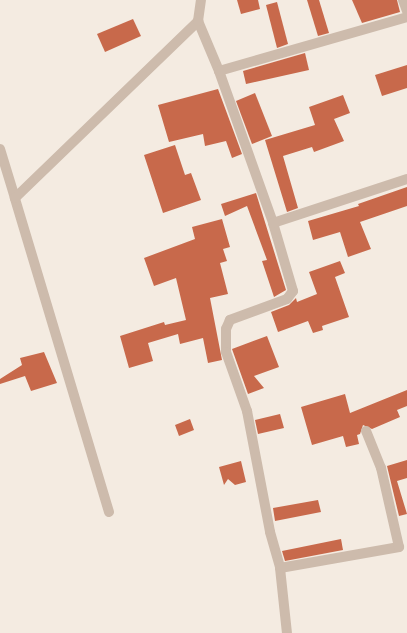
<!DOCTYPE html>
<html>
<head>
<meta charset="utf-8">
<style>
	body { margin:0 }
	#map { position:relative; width:407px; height:633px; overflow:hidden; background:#f4ebe1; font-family:"Work Sans",sans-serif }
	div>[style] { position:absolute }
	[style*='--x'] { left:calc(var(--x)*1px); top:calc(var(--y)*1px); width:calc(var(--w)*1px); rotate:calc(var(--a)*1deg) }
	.building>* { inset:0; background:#c8694b }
	.minor>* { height:10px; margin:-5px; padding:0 5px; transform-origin:5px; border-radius:5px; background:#cdbbac }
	span { translate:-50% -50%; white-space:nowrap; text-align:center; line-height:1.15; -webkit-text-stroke:3px #fbf5ee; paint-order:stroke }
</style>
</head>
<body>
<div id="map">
	<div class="building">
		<i style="clip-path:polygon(237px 0,258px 0,260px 9px,241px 14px)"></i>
		<i style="clip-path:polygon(307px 0,319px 0,329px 33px,318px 36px)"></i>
		<i style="clip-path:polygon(352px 0,397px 0,400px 12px,362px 23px)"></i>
		<i style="clip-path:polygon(277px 2px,288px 44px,277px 48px,266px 5px)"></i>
		<i style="clip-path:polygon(133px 19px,141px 36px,105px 52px,97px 34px)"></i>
		<i style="clip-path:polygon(305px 53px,309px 70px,246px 84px,243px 71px)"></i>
		<i style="clip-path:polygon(407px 65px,407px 88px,382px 96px,375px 75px)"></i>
		<i style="clip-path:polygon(218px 89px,242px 154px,232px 158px,226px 141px,205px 146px,203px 134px,169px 142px,158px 105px)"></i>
		<i style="clip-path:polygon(255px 93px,272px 136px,252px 144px,236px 101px)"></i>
		<i style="clip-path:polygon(343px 95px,350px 113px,334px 119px,344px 141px,314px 152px,312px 147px,283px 156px,298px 208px,287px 212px,265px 140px,315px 125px,309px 107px)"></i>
		<i style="clip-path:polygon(175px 145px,185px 175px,191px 173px,201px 200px,163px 213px,144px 155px)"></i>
		<i style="clip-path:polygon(407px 187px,407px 206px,360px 222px,371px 249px,348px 257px,340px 232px,313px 240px,308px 221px,359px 206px,358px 204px)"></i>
		<i style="clip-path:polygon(256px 193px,286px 290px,274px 297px,262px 261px,267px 260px,247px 206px,225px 216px,221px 204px)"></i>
		<i style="clip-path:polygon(222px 219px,230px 247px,223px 249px,227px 261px,220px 263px,228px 294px,210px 298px,222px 360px,208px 363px,203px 338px,180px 344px,178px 334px,148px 343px,153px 361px,129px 368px,120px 336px,164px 322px,165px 325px,186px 320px,176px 278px,154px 286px,144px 258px,195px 239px,192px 227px)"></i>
		<i style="clip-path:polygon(340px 261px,345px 273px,335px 277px,349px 317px,322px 326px,323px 330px,313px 333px,308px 321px,278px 332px,271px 312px,289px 305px,296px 298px,297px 302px,317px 294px,309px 272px)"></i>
		<i style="clip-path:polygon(267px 336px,279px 367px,254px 376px,264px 388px,248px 394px,232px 349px)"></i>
		<i style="clip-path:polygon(44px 352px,57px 383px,31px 391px,25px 376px,0 384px,0 379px,22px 365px,20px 358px)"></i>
		<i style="clip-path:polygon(407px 390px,407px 406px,397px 410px,400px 417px,372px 429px,363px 425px,360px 434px,357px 435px,359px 444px,346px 447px,343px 436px,312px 445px,301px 407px,345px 394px,350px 413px)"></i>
		<i style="clip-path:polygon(280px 414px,284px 428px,258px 434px,255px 420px)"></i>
		<i style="clip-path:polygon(190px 419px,194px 430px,179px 436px,175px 425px)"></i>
		<i style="clip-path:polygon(407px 460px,407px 478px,397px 481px,407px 514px,399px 516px,387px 466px)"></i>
		<i style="clip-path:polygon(241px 461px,246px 482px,235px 485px,228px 479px,224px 485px,219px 467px)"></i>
		<i style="clip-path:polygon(318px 500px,321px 512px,275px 521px,273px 508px)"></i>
		<i style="clip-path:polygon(341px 539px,343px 550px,285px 561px,282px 551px)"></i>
	</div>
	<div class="minor">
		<i style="--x:403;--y:0;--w:12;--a:70"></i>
		<i style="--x:198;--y:21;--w:54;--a:67.2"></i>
		<i style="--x:219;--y:71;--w:161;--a:70.4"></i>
		<i style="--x:273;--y:223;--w:71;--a:73.6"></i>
		<i style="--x:293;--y:291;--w:10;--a:127"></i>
		<i style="--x:287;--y:299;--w:61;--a:159.8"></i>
		<i style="--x:230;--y:320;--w:10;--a:114"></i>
		<i style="--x:226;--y:329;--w:23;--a:90"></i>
		<i style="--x:226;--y:352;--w:63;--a:70.4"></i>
		<i style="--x:247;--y:411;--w:123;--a:79.2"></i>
		<i style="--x:270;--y:532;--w:37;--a:74"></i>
		<i style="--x:280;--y:568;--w:65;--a:83.9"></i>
		<i style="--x:219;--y:71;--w:196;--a:-16"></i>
		<i style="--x:0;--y:149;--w:51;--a:73"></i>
		<i style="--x:273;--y:223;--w:141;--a:-18.2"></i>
		<i style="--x:109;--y:512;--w:328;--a:-106.7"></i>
		<i style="--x:15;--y:198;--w:255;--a:-44"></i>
		<i style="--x:198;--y:21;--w:21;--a:-82"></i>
		<i style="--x:280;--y:568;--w:121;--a:-10"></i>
		<i style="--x:399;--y:547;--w:81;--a:-102.8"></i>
		<i style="--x:381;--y:468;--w:40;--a:-112"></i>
	</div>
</div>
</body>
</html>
